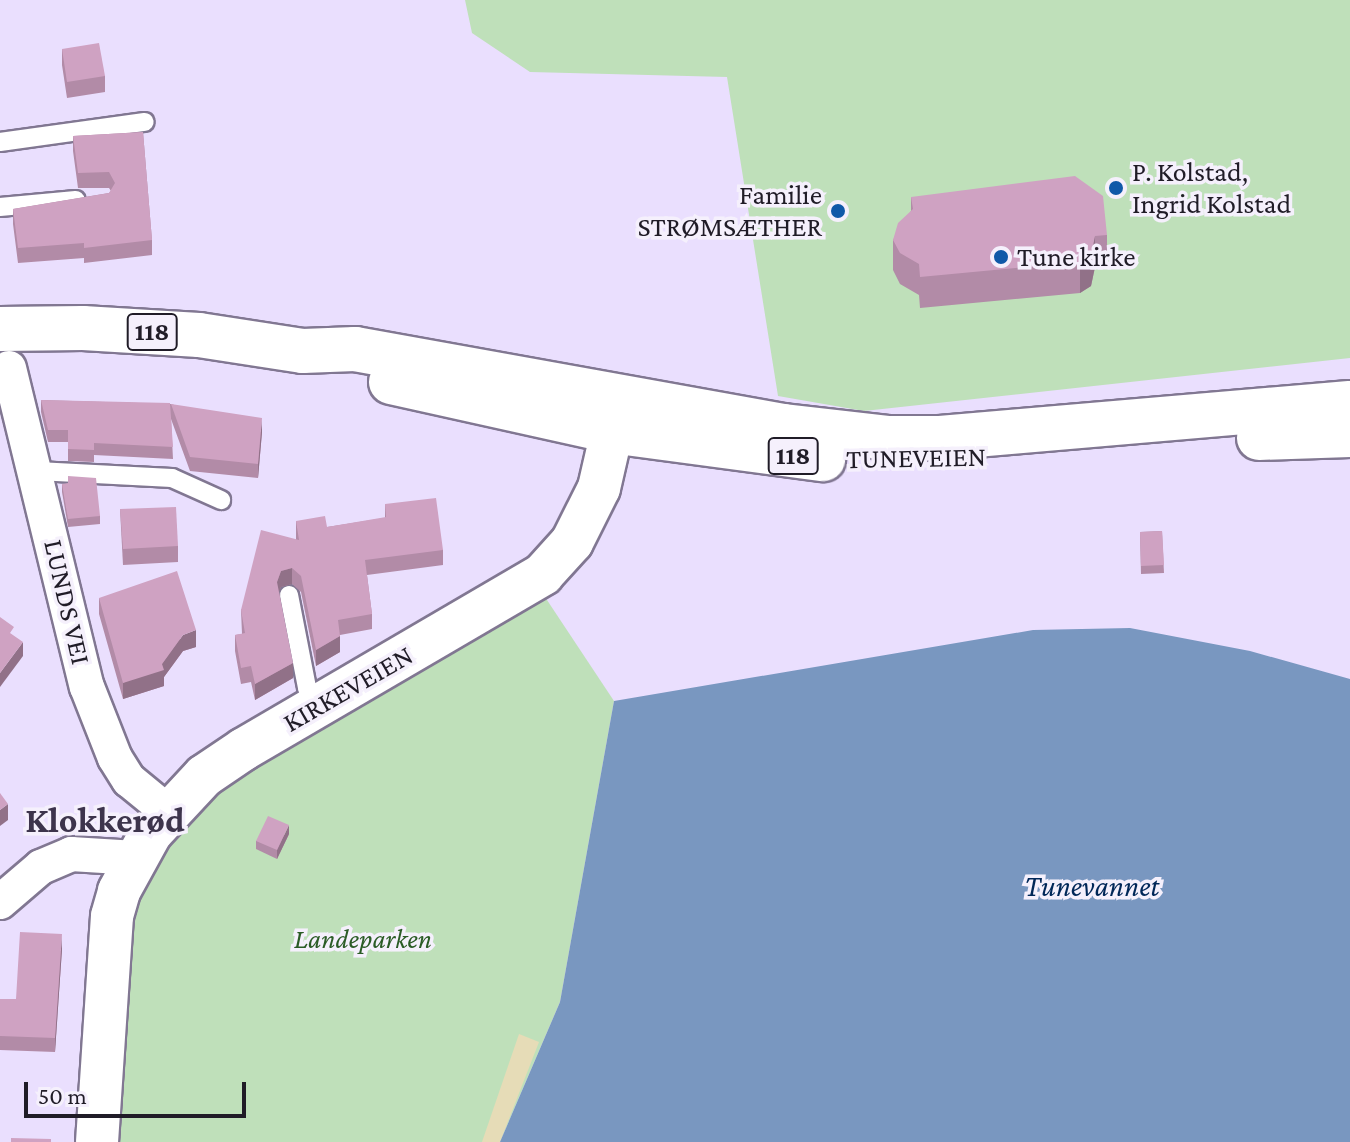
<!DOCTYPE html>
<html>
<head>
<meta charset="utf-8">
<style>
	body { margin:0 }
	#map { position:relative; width:1350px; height:1142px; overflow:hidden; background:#eadffe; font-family:"Crimson Pro",serif }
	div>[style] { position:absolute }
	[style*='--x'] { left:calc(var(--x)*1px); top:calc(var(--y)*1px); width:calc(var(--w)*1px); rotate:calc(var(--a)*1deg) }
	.green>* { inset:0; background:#bfe0ba }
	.sand>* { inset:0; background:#e6dcb7 }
	.water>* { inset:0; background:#7997c0 }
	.roads { filter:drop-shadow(2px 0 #817792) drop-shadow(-2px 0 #817792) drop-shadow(0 2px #817792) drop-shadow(0 -2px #817792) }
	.service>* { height:18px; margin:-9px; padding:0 9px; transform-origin:9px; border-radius:9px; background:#fff }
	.minor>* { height:34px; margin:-17px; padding:0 17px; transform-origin:17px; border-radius:17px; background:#fff }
	.tertiary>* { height:42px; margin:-21px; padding:0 21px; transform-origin:21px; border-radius:21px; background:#fff }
	.primary>* { height:44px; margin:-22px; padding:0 22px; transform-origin:22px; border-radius:22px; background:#fff }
	.wall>* { inset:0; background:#b28ba7 }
	.shaded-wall>* { inset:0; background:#917188 }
	.building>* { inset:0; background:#cfa2c2 }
	.dots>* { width:22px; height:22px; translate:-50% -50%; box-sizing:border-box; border:4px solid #f5f0fc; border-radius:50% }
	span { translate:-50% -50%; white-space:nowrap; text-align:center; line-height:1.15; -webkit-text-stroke:7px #f5f0fc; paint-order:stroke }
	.shield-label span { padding:2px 6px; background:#f5f0fc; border:2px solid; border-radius:6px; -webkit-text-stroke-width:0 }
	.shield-label { font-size:26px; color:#201c27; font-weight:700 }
	.poi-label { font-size:28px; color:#201c27 }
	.left { translate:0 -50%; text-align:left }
	.right { translate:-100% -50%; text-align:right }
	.street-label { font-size:28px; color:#201c27 }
	.park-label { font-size:28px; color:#2b5c26; font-style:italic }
	.water-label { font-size:30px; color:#002758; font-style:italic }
	.district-label { font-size:36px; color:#3d344c; font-weight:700 }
	.scale { position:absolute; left:24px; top:1082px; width:222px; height:36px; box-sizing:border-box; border:4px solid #201c27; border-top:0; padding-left:10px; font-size:24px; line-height:28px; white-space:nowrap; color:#201c27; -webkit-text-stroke:6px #f5f0fc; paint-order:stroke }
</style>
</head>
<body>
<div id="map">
	<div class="green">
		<i style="clip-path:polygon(465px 0,1350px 0,1350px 358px,864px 411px,778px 396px,727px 77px,530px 72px,472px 33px)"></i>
		<i style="clip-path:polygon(543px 594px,614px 701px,560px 1002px,500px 1142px,115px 1142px,126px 946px,140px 894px,181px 829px,231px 782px)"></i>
	</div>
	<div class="sand">
		<i style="clip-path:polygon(519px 1034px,539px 1042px,500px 1142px,482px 1142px)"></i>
	</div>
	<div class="water">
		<i style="clip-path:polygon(1130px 628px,1250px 651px,1350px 679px,1350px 1142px,500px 1142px,560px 1002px,614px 701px,1033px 630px)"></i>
	</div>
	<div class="roads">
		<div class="service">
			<i style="--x:0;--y:142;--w:146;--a:-7.9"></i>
			<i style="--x:0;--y:207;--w:76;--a:-5.3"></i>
			<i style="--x:37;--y:471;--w:135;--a:3"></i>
			<i style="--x:172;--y:478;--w:54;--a:24.2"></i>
			<i style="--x:289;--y:595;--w:95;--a:79"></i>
			<i style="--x:307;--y:688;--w:21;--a:65"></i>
		</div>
		<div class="minor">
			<i style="--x:9;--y:368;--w:328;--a:76.3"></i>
			<i style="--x:87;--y:687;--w:76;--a:68.5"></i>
			<i style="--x:115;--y:758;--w:26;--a:58"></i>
			<i style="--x:129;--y:780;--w:50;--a:39.4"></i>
			<i style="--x:0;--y:902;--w:54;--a:-40.5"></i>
			<i style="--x:41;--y:867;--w:33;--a:-23"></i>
			<i style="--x:71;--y:854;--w:65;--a:3.5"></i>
		</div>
		<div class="tertiary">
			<i style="--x:97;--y:1142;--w:226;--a:-86.2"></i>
			<i style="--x:112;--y:916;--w:26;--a:-74"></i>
			<i style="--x:119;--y:891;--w:66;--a:-61.1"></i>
			<i style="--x:151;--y:833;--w:78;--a:-47.1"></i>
			<i style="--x:204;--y:776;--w:48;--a:-34"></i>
			<i style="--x:244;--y:749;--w:346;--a:-30.3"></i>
			<i style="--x:543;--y:574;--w:43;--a:-47.8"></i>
			<i style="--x:572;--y:542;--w:60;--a:-63.4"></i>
			<i style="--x:599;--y:488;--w:94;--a:-77.1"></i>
		</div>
		<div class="primary">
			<i style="--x:0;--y:329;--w:83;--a:-0.7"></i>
			<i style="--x:83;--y:328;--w:116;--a:3.5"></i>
			<i style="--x:199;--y:335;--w:105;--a:8.7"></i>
			<i style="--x:303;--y:351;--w:52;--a:-2.2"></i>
			<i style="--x:355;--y:349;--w:436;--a:10.2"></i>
			<i style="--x:784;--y:426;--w:106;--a:6.5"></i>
			<i style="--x:889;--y:438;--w:51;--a:0"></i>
			<i style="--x:940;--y:438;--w:411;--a:-4.9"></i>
			<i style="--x:391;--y:382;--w:226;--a:12.5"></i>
			<i style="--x:612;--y:431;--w:213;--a:7.6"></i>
			<i style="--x:1259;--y:438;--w:91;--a:-1.9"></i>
		</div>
	</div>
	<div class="wall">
		<i style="clip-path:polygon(62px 49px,105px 76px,105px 92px,67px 98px,62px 65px)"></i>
		<i style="clip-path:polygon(143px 132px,152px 240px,152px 255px,84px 263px,84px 258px,18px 263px,13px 224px,13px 209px,109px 193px,111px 191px,109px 188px,78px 188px,73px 151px,73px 136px)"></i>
		<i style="clip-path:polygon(911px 197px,1107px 235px,1107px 265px,1095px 267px,1091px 286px,1080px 293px,920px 308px,919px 295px,900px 284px,893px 270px,893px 240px,911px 211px)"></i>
		<i style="clip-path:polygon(41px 400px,171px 404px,262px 432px,258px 478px,190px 471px,171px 419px,173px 459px,94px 455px,94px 462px,68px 461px,68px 442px,48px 442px,41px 412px)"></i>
		<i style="clip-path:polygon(62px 484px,100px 516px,100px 524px,68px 527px,62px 492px)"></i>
		<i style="clip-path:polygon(385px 504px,443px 550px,443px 565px,367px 575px,372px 614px,372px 629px,340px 635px,340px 652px,316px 666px,301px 592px,292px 584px,281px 587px,279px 591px,293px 678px,255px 700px,251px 682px,241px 684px,235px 651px,235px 635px,242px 634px,241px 610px,296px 539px,296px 521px,327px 527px,385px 518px)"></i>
		<i style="clip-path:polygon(120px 509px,178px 546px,178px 562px,123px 565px)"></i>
		<i style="clip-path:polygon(1162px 531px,1164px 573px,1141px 574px,1140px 532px)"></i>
		<i style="clip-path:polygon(99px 598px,196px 647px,183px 651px,164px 677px,164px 686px,123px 699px,99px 614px)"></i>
		<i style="clip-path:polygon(289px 834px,277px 859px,256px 849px,256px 841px)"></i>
		<i style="clip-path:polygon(62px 949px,55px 1052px,0 1050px,0 999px,16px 999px)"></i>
	</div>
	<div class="shaded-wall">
		<i style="clip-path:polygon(1095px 236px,1095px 267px,1091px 286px,1080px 293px,1080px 262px)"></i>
		<i style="clip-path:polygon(262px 418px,262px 432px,258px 478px,258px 464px)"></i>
		<i style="clip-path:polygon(292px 568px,292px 584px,281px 587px,277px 597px,277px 582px,281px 571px)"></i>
		<i style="clip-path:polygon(196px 630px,196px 647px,183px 651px,164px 677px,164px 686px,123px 699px,123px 683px,162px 664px,183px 635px)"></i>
		<i style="clip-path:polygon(340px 636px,340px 652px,316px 666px,316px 650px)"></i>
		<i style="clip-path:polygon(23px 642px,23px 656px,0 687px,0 673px)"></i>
		<i style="clip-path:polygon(293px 663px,293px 678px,255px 700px,255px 684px)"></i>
		<i style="clip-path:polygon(8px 804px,8px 820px,0 826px,0 810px)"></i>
		<i style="clip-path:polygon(289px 825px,289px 834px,277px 859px,277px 850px)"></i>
		<i style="clip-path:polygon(62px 934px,62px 949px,55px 1052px,55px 1038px)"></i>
	</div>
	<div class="building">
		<i style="clip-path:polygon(99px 43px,105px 76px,67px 82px,62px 49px)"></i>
		<i style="clip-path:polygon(143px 132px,152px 240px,84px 248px,84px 243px,18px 248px,13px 209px,109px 193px,115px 183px,109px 172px,78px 173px,73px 136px)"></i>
		<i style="clip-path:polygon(1075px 176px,1103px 196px,1107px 235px,1095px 236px,1091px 256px,1080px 262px,920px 277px,919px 264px,900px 253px,893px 240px,898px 223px,913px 209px,911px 197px)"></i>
		<i style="clip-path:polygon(41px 400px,170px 403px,173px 447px,94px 443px,94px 450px,68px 449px,68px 430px,48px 430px)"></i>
		<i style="clip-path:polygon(171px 404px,262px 418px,258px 464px,190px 457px)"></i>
		<i style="clip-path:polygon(68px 476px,96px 478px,100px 516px,68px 519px,62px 484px,68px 483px)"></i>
		<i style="clip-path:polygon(436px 498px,443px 550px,365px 560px,372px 614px,338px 620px,340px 636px,316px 650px,301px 576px,292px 568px,281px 571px,277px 582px,293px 663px,255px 684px,251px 666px,241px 668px,235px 635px,245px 633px,241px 610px,261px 530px,299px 540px,296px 521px,325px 516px,327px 527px,386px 517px,385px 504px)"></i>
		<i style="clip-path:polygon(176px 507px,178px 546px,123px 549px,120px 509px)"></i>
		<i style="clip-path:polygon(1162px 531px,1164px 565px,1141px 566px,1140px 532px)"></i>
		<i style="clip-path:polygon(177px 571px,196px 630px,183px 635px,162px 664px,164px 670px,123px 683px,99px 598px)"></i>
		<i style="clip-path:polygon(0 617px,14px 627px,10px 633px,23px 642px,0 673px)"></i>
		<i style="clip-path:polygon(0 793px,8px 804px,0 810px)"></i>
		<i style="clip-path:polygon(268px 816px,289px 825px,277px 850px,256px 841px)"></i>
		<i style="clip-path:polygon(20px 932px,62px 934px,55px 1038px,0 1036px,0 999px,16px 999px)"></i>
		<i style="clip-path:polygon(11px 1138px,51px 1139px,51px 1142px,11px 1142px)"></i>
	</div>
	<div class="dots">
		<i style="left:1116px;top:188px;background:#1059a8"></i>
		<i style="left:838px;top:211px;background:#1059a8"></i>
		<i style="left:1001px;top:257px;background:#1059a8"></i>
	</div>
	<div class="shield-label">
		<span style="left:152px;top:332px">118</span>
		<span style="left:793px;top:456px">118</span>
	</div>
	<div class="poi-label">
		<span class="left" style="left:1132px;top:188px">P. Kolstad,<br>Ingrid Kolstad</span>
		<span class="right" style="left:822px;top:211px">Familie<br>STRØMSÆTHER</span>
		<span class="left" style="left:1017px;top:257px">Tune kirke</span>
	</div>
	<div class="street-label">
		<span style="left:916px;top:458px;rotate:-1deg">TUNEVEIEN</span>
		<span style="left:67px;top:602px;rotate:77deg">LUNDS VEI</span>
		<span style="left:348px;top:689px;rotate:-30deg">KIRKEVEIEN</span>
	</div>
	<div class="park-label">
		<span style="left:363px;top:939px">Landeparken</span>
	</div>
	<div class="water-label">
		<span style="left:1092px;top:886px">Tunevannet</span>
	</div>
	<div class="district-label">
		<span style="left:105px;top:821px">Klokkerød</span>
	</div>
	<div class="scale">50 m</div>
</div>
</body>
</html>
